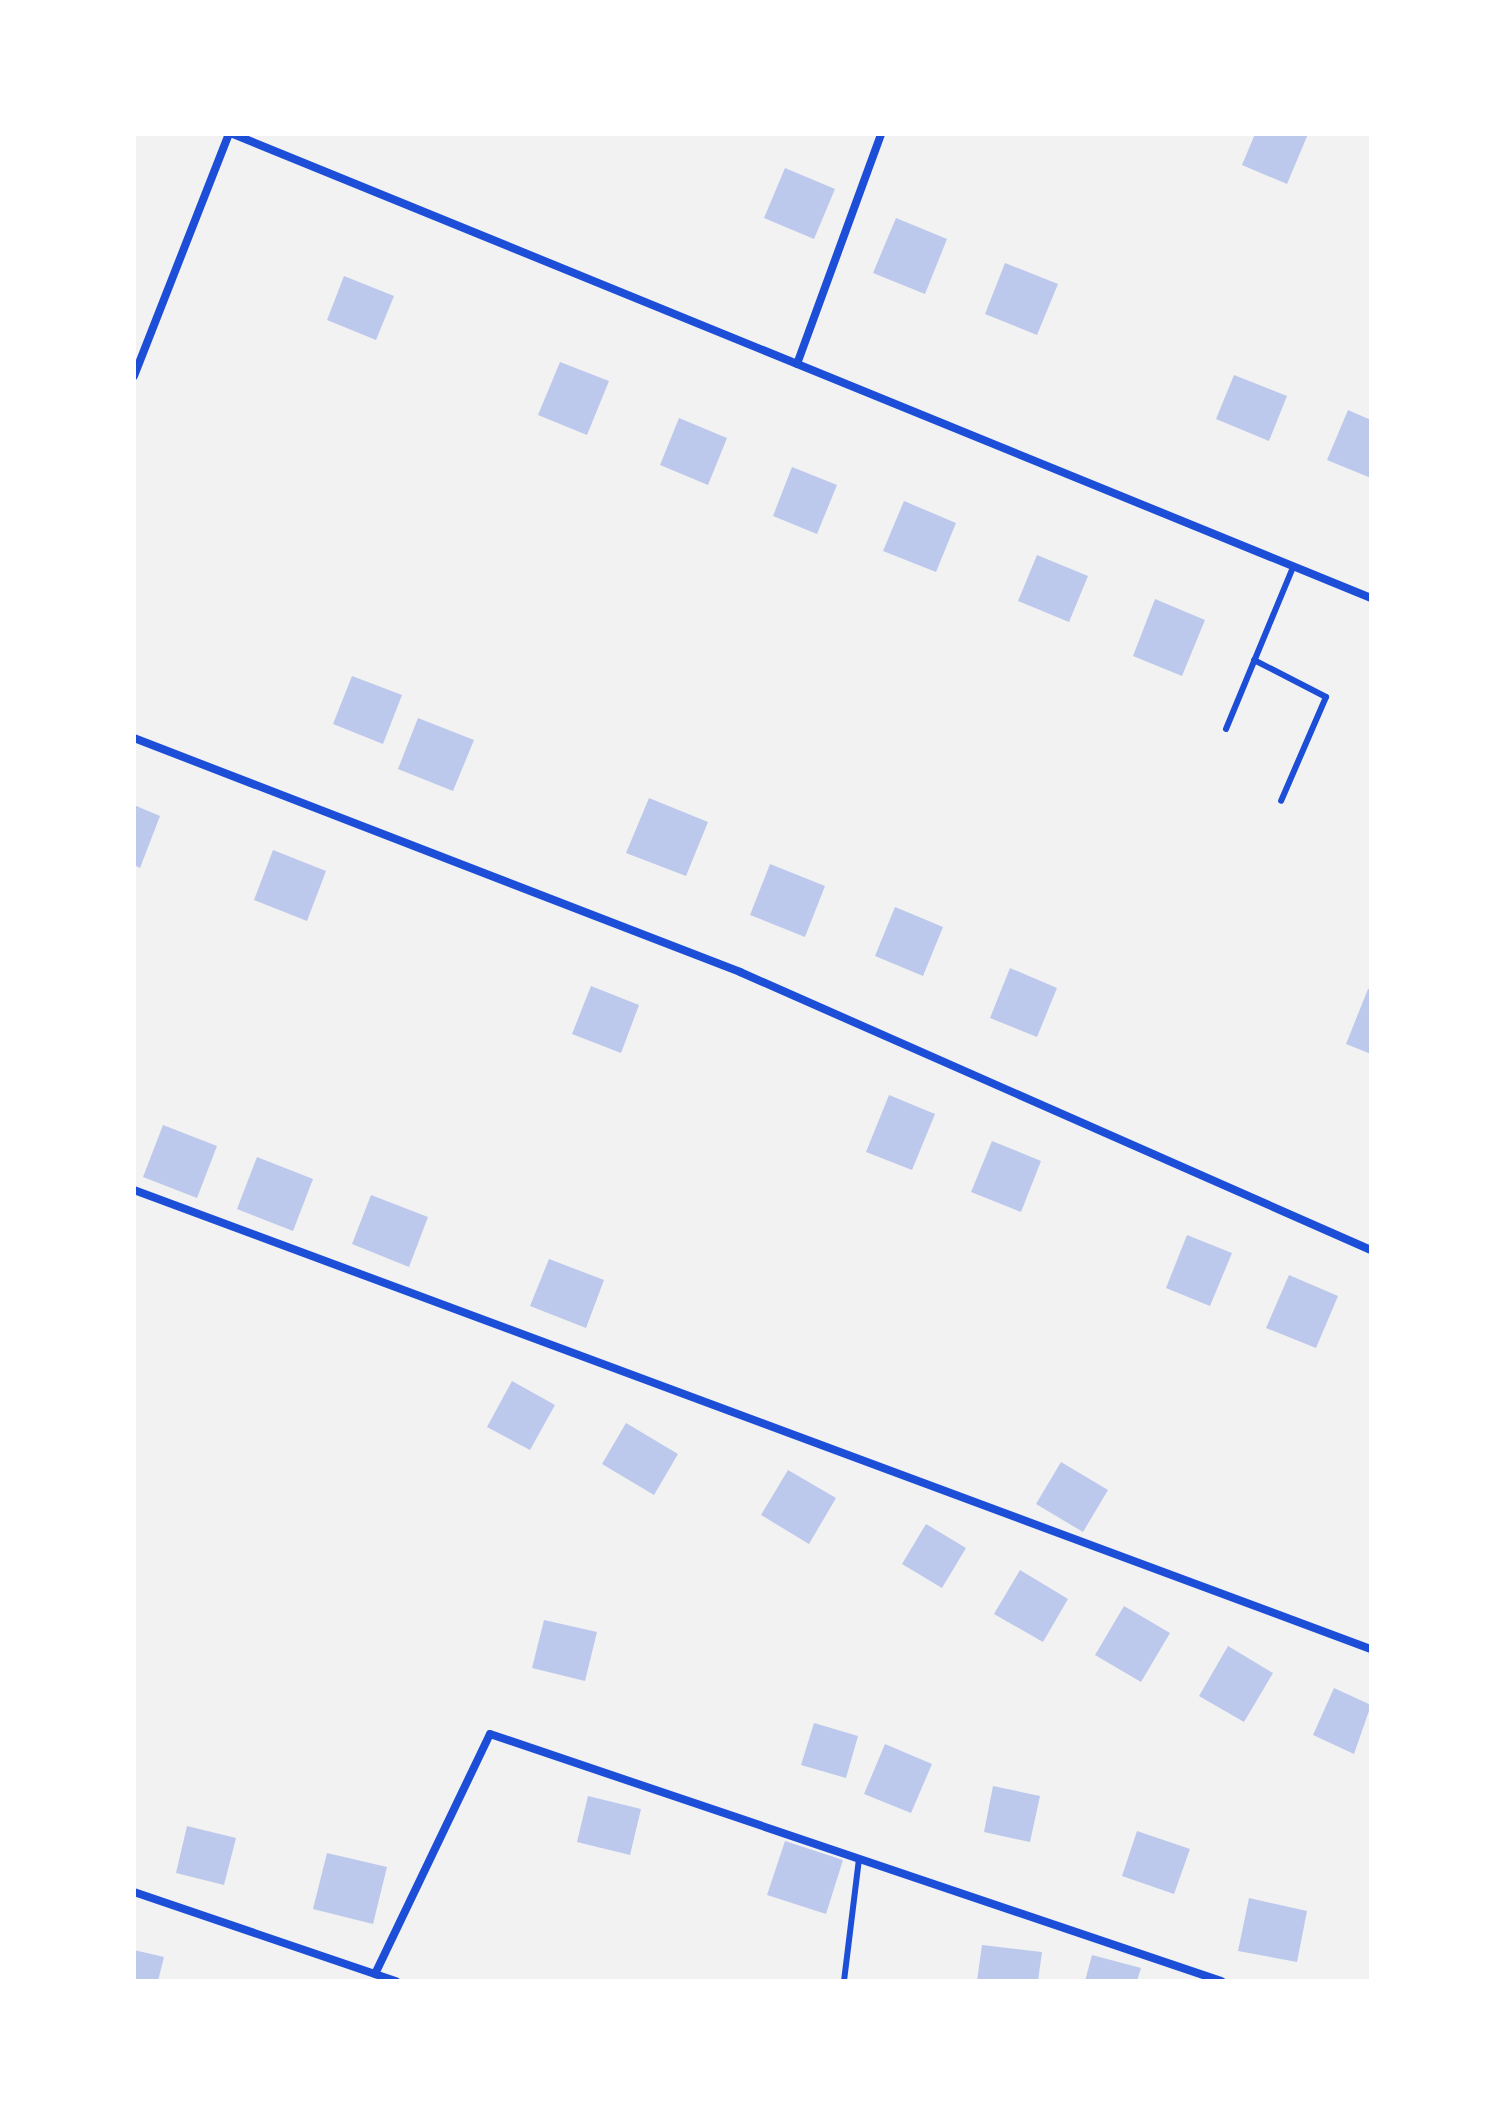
<!DOCTYPE html>
<html>
<head>
<meta charset="utf-8">
<style>
	body { margin:0 }
	#map { position:relative; width:1505px; height:2115px; overflow:hidden; background:#f2f2f2; font-family:"Golos Text",sans-serif }
	div>[style] { position:absolute }
	[style*='--x'] { left:calc(var(--x)*1px); top:calc(var(--y)*1px); width:calc(var(--w)*1px); rotate:calc(var(--a)*1deg) }
	.building>* { inset:0; background:#bdc9ec }
	.service>* { height:6px; margin:-3px; padding:0 3px; transform-origin:3px; border-radius:3px; background:#1d4ed8 }
	.minor>* { height:8px; margin:-4px; padding:0 4px; transform-origin:4px; border-radius:4px; background:#1d4ed8 }
	span { translate:-50% -50%; white-space:nowrap; text-align:center; line-height:1.15; -webkit-text-stroke:7px #fff; paint-order:stroke }
	.frame { position:absolute; inset:0; border:136px solid #fff; pointer-events:none }
</style>
</head>
<body>
<div id="map">
	<div class="building">
		<i style="clip-path:polygon(1255px 134px,1308px 134px,1287px 184px,1242px 165px)"></i>
		<i style="clip-path:polygon(785px 168px,835px 189px,814px 239px,764px 218px)"></i>
		<i style="clip-path:polygon(896px 218px,947px 239px,925px 294px,873px 273px)"></i>
		<i style="clip-path:polygon(1005px 263px,1058px 284px,1037px 335px,985px 314px)"></i>
		<i style="clip-path:polygon(344px 276px,394px 296px,376px 340px,327px 320px)"></i>
		<i style="clip-path:polygon(560px 362px,609px 381px,587px 435px,538px 415px)"></i>
		<i style="clip-path:polygon(1234px 375px,1287px 396px,1269px 441px,1216px 419px)"></i>
		<i style="clip-path:polygon(1348px 410px,1371px 420px,1371px 478px,1327px 460px)"></i>
		<i style="clip-path:polygon(679px 418px,727px 438px,708px 485px,660px 465px)"></i>
		<i style="clip-path:polygon(792px 467px,837px 485px,817px 534px,773px 516px)"></i>
		<i style="clip-path:polygon(904px 501px,956px 523px,936px 572px,883px 551px)"></i>
		<i style="clip-path:polygon(1037px 555px,1088px 576px,1069px 622px,1018px 601px)"></i>
		<i style="clip-path:polygon(1155px 599px,1205px 620px,1182px 676px,1133px 656px)"></i>
		<i style="clip-path:polygon(352px 676px,402px 695px,383px 744px,333px 724px)"></i>
		<i style="clip-path:polygon(418px 718px,474px 740px,453px 791px,398px 769px)"></i>
		<i style="clip-path:polygon(649px 798px,708px 822px,686px 876px,626px 853px)"></i>
		<i style="clip-path:polygon(134px 805px,160px 816px,140px 868px,134px 865px)"></i>
		<i style="clip-path:polygon(273px 850px,326px 871px,307px 921px,254px 900px)"></i>
		<i style="clip-path:polygon(770px 864px,825px 886px,805px 937px,750px 915px)"></i>
		<i style="clip-path:polygon(895px 907px,943px 927px,923px 976px,875px 956px)"></i>
		<i style="clip-path:polygon(1010px 968px,1057px 988px,1037px 1037px,990px 1018px)"></i>
		<i style="clip-path:polygon(591px 986px,639px 1005px,621px 1053px,572px 1034px)"></i>
		<i style="clip-path:polygon(1368px 989px,1371px 990px,1371px 1054px,1346px 1044px)"></i>
		<i style="clip-path:polygon(889px 1095px,935px 1114px,912px 1170px,866px 1152px)"></i>
		<i style="clip-path:polygon(163px 1125px,217px 1146px,197px 1198px,143px 1177px)"></i>
		<i style="clip-path:polygon(992px 1141px,1041px 1161px,1021px 1212px,971px 1192px)"></i>
		<i style="clip-path:polygon(257px 1157px,313px 1179px,293px 1231px,237px 1209px)"></i>
		<i style="clip-path:polygon(371px 1195px,428px 1217px,409px 1267px,352px 1244px)"></i>
		<i style="clip-path:polygon(1187px 1235px,1232px 1253px,1210px 1306px,1166px 1288px)"></i>
		<i style="clip-path:polygon(549px 1259px,604px 1280px,586px 1328px,530px 1306px)"></i>
		<i style="clip-path:polygon(1289px 1275px,1338px 1296px,1316px 1348px,1266px 1328px)"></i>
		<i style="clip-path:polygon(512px 1381px,555px 1405px,530px 1450px,487px 1427px)"></i>
		<i style="clip-path:polygon(626px 1423px,678px 1454px,654px 1495px,602px 1464px)"></i>
		<i style="clip-path:polygon(1061px 1462px,1108px 1490px,1083px 1532px,1036px 1504px)"></i>
		<i style="clip-path:polygon(788px 1470px,836px 1498px,809px 1544px,761px 1515px)"></i>
		<i style="clip-path:polygon(926px 1524px,966px 1548px,942px 1588px,902px 1564px)"></i>
		<i style="clip-path:polygon(1020px 1570px,1068px 1599px,1043px 1642px,994px 1614px)"></i>
		<i style="clip-path:polygon(1124px 1606px,1170px 1633px,1141px 1682px,1095px 1655px)"></i>
		<i style="clip-path:polygon(544px 1620px,597px 1632px,585px 1681px,532px 1668px)"></i>
		<i style="clip-path:polygon(1228px 1646px,1273px 1673px,1244px 1722px,1199px 1696px)"></i>
		<i style="clip-path:polygon(1334px 1688px,1371px 1705px,1354px 1754px,1313px 1735px)"></i>
		<i style="clip-path:polygon(814px 1723px,858px 1736px,846px 1778px,801px 1765px)"></i>
		<i style="clip-path:polygon(885px 1744px,932px 1764px,911px 1813px,864px 1794px)"></i>
		<i style="clip-path:polygon(993px 1786px,1040px 1796px,1030px 1842px,984px 1832px)"></i>
		<i style="clip-path:polygon(588px 1796px,641px 1809px,630px 1855px,577px 1842px)"></i>
		<i style="clip-path:polygon(187px 1826px,236px 1838px,224px 1885px,176px 1873px)"></i>
		<i style="clip-path:polygon(1137px 1831px,1190px 1849px,1174px 1894px,1122px 1876px)"></i>
		<i style="clip-path:polygon(785px 1841px,843px 1860px,826px 1914px,767px 1895px)"></i>
		<i style="clip-path:polygon(327px 1853px,387px 1867px,373px 1924px,313px 1909px)"></i>
		<i style="clip-path:polygon(1249px 1898px,1307px 1911px,1297px 1962px,1238px 1951px)"></i>
		<i style="clip-path:polygon(982px 1945px,1042px 1952px,1038px 1981px,977px 1981px)"></i>
		<i style="clip-path:polygon(134px 1950px,164px 1957px,158px 1981px,134px 1981px)"></i>
		<i style="clip-path:polygon(1092px 1955px,1141px 1968px,1137px 1981px,1085px 1981px)"></i>
	</div>
	<div class="service">
		<i style="--x:1254;--y:660;--w:81;--a:27.2"></i>
		<i style="--x:1326;--y:697;--w:113;--a:113.4"></i>
		<i style="--x:1226;--y:729;--w:175;--a:-67.5"></i>
		<i style="--x:844;--y:1981;--w:123;--a:-83"></i>
	</div>
	<div class="minor">
		<i style="--x:233;--y:134;--w:1229;--a:22.18"></i>
		<i style="--x:797;--y:364;--w:245;--a:-69.9"></i>
		<i style="--x:134;--y:376;--w:260;--a:-68.6"></i>
		<i style="--x:134;--y:738;--w:650;--a:21.11"></i>
		<i style="--x:740;--y:972;--w:690;--a:23.78"></i>
		<i style="--x:134;--y:1190;--w:1319;--a:20.36"></i>
		<i style="--x:134;--y:1892;--w:277;--a:18.8"></i>
		<i style="--x:375;--y:1974;--w:266;--a:-64.4"></i>
		<i style="--x:490;--y:1734;--w:772;--a:18.67"></i>
	</div>
	<div class="frame"></div>
</div>
</body>
</html>
